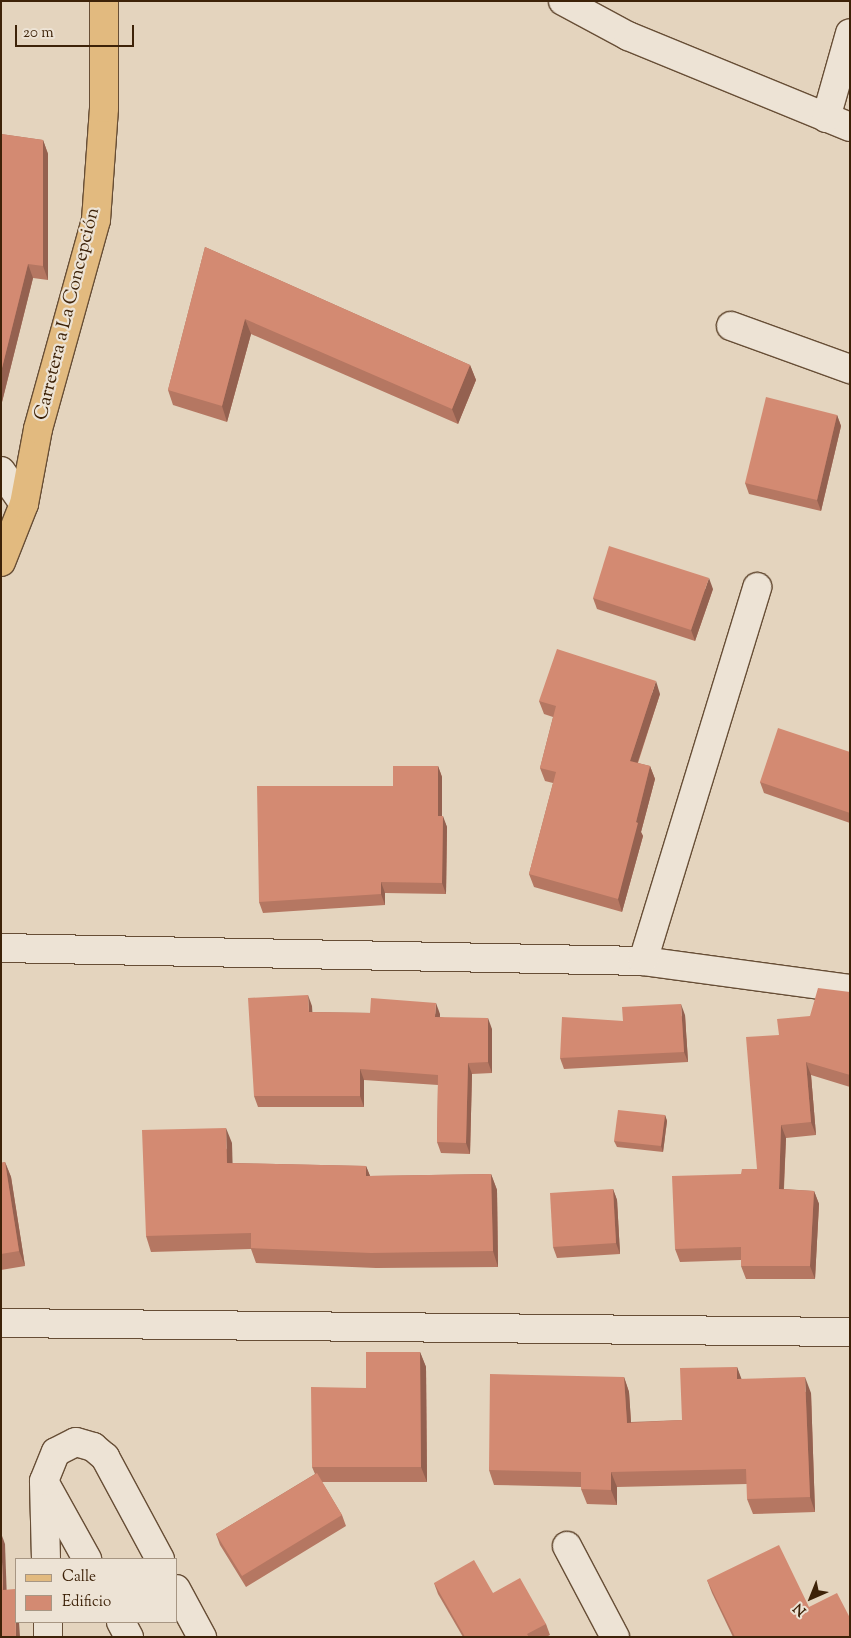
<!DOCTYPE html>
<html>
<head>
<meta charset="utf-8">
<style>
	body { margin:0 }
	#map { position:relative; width:851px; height:1638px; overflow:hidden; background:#e4d4be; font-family:"Sorts Mill Goudy",serif }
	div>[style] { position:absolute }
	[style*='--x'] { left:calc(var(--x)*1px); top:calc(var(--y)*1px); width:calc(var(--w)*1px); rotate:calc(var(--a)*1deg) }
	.roads { filter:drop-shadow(1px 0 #674e36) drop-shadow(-1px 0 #674e36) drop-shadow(0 1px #674e36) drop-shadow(0 -1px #674e36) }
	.minor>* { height:28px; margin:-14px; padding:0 14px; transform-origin:14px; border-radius:14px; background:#ede3d5 }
	.major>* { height:28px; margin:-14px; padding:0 14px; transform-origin:14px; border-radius:14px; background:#e2ba7f }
	.wall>* { inset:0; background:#b57762 }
	.shaded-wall>* { inset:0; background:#946150 }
	.building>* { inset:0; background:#d38a72 }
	span { translate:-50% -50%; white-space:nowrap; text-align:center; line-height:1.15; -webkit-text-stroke:4.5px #ede3d5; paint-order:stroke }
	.street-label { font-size:19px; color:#3d2208 }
	.frame { position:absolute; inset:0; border:2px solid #3d2208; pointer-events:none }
	.legend { position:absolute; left:15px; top:1558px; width:162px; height:65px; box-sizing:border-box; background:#ede3d5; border:1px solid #a79683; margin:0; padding:6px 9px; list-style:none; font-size:15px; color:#3d2208 }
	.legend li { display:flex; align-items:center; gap:10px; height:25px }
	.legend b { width:25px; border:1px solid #a79683 }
	.north { position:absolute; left:786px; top:1573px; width:50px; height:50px; -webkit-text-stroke:4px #ede3d5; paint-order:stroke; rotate:224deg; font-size:14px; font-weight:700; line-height:20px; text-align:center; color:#3d2208 }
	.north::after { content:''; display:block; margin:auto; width:18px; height:22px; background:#3d2208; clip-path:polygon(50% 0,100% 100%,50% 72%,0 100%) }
	.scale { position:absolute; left:15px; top:25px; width:119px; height:22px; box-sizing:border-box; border:2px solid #3d2208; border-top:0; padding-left:6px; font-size:15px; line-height:18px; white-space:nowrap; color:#3d2208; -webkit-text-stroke:4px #ede3d5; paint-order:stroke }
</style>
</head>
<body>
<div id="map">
	<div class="roads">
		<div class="minor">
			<i style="--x:563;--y:1;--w:74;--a:28.3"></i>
			<i style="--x:628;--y:36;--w:240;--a:22.3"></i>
			<i style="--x:826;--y:118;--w:88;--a:-74.2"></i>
			<i style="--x:731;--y:326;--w:127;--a:19.9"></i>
			<i style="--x:1;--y:471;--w:40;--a:55.1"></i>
			<i style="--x:1;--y:948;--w:642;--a:1.16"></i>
			<i style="--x:643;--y:961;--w:209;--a:7.7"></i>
			<i style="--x:643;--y:961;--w:391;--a:-73"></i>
			<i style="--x:1;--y:1323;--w:849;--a:0.61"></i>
			<i style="--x:46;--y:1485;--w:85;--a:61"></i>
			<i style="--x:567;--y:1546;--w:103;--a:62.2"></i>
			<i style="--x:46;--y:1559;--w:78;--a:-91.5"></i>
			<i style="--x:44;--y:1481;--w:31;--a:-68"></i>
			<i style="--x:56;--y:1452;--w:22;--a:-27"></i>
			<i style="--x:76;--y:1442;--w:18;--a:16"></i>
			<i style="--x:93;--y:1447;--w:16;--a:40"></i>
			<i style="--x:105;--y:1457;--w:116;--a:61.7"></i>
			<i style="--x:176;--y:1589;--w:55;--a:61.6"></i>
			<i style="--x:48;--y:1622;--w:15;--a:90"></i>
			<i style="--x:121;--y:1622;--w:17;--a:62"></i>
		</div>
		<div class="major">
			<i style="--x:1;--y:562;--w:62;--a:-68.4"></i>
			<i style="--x:24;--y:504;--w:76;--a:-79.4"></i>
			<i style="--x:38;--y:429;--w:217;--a:-74.5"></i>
			<i style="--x:96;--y:220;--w:112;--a:-85.9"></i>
			<i style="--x:104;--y:108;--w:107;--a:-90"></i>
		</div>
	</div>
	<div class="wall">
		<i style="clip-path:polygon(1px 134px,43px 140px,48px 154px,48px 280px,33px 278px,1px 406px)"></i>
		<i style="clip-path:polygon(205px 247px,470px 365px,476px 380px,458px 424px,251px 334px,227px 422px,173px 405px,168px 390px)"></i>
		<i style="clip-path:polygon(837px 415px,841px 426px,821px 511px,749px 494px,745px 483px)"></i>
		<i style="clip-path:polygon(713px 589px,695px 641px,597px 609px,593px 598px)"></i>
		<i style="clip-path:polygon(660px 694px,638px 763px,650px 766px,655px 779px,641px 832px,643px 836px,622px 912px,534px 887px,529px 874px,553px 783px,545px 781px,540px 768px,553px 717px,544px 714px,539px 701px)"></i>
		<i style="clip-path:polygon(850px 752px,850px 823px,764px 793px,760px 782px)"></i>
		<i style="clip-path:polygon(438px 766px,442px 777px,442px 816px,447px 827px,446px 894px,385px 893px,385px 905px,263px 913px,259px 902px,393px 786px)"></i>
		<i style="clip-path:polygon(850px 992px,850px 1087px,811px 1075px,816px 1135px,786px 1138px,784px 1189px,814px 1191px,819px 1204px,815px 1279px,746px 1279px,741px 1266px,741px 1260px,680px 1262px,675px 1249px,741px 1174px,757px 1169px,779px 1035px)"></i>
		<i style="clip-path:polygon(312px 1006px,312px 1012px,440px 1014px,440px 1017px,492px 1029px,492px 1073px,472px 1074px,470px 1154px,441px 1153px,437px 1142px,438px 1085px,364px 1080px,364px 1107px,258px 1107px,254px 1096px)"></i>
		<i style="clip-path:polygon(685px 1015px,688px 1062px,564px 1069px,560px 1058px)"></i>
		<i style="clip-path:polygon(665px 1115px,667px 1121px,663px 1152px,617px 1147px,614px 1141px)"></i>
		<i style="clip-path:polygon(232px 1143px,232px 1163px,366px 1166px,370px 1176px,491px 1174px,497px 1190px,498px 1267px,376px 1268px,256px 1263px,251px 1249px,151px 1252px,146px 1236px)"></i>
		<i style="clip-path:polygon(5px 1162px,11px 1177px,25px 1266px,1px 1270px,1px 1163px)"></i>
		<i style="clip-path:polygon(613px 1189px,617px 1200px,620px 1254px,557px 1258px,553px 1247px)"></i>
		<i style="clip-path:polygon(420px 1352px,426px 1367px,427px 1482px,322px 1482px,342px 1515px,346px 1526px,246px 1587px,220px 1545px,216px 1534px,315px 1474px,312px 1467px,366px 1388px)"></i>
		<i style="clip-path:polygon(737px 1367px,741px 1379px,811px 1393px,815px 1512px,753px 1514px,747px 1499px,747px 1484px,617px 1487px,617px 1505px,587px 1504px,581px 1489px,581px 1487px,494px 1485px,489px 1470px,624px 1377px,629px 1392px,631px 1422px,682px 1420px)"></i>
		<i style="clip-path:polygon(707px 1580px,809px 1607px,850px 1637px,733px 1637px,712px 1593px)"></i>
		<i style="clip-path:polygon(434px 1583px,493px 1593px,546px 1624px,550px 1635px,546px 1637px,463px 1637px,438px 1594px)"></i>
	</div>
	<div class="shaded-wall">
		<i style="clip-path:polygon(43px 140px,48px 154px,48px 280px,43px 266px)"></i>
		<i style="clip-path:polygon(28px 264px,33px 278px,1px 406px,1px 372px)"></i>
		<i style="clip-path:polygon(245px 319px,251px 334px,227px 422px,222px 406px)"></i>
		<i style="clip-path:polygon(470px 365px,476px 380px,458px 424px,452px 409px)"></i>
		<i style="clip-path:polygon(837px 415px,841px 426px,821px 511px,817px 500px)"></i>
		<i style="clip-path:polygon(709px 578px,713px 589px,695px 641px,691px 630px)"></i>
		<i style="clip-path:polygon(656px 681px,660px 694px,634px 773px,630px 761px)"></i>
		<i style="clip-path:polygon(438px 766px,442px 777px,442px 827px,438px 816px)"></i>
		<i style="clip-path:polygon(650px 766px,655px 779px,641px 832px,643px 836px,622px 912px,618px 899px,636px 822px)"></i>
		<i style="clip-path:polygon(443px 816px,447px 827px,446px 894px,442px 883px)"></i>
		<i style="clip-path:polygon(381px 882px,385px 893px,385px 905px,381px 894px)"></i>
		<i style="clip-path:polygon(308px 995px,312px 1006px,313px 1023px,309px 1012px)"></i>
		<i style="clip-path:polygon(436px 1003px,440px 1014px,439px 1028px,435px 1017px)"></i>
		<i style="clip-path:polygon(681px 1004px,685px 1015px,688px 1062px,684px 1052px)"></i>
		<i style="clip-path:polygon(488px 1018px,492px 1029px,492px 1073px,488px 1062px)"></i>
		<i style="clip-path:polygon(806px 1062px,811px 1075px,816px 1135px,811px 1122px)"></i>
		<i style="clip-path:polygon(468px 1063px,472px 1074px,470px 1154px,466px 1143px)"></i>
		<i style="clip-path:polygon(360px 1069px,364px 1080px,364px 1107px,360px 1096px)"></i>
		<i style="clip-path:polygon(665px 1115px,667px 1121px,663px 1152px,661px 1146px)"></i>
		<i style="clip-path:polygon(781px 1125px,786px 1138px,783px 1202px,779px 1189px)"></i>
		<i style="clip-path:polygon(226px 1128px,232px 1143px,233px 1178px,227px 1163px)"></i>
		<i style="clip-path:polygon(5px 1162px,11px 1177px,25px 1266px,19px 1251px)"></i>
		<i style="clip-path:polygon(366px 1166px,372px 1181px,366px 1176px)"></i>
		<i style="clip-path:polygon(491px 1174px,497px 1190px,498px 1267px,493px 1251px)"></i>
		<i style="clip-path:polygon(613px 1189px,617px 1200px,620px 1254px,616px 1243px)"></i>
		<i style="clip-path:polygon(814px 1191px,819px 1204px,815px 1279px,810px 1266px)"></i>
		<i style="clip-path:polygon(420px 1352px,426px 1367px,427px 1482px,421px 1467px)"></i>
		<i style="clip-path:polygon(737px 1367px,743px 1383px,737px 1379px)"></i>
		<i style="clip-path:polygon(624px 1377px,629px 1392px,632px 1438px,627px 1423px)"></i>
		<i style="clip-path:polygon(805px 1377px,811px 1393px,815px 1512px,810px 1497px)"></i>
		<i style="clip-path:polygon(611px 1472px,617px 1487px,617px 1505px,611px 1490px)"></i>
		<i style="clip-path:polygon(1px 1533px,5px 1544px,7px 1601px,3px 1590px)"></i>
		<i style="clip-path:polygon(15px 1589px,16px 1594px,16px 1622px,19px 1622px,20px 1637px,16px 1637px)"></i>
	</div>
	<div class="building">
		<i style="clip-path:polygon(1px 134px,43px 140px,43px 266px,28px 264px,1px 372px)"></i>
		<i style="clip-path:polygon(205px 247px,470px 365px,452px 409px,245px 319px,222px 406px,168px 390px)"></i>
		<i style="clip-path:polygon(766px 397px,837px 415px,817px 500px,745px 483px)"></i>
		<i style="clip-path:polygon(609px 546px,709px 578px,691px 630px,593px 598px)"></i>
		<i style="clip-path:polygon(557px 649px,656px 681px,630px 761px,650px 766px,636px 822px,638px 823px,618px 899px,529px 874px,556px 772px,540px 768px,556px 706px,539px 701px)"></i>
		<i style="clip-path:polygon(778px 728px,850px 752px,850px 813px,760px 782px)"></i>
		<i style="clip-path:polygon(393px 766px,438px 766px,438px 816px,443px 816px,442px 883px,381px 882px,381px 894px,259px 902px,257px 786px,393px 786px)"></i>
		<i style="clip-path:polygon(818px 988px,850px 992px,850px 1075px,806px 1062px,811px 1122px,781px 1125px,779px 1189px,814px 1191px,810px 1266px,741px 1266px,741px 1247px,675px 1249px,672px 1176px,741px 1174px,742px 1169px,757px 1169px,746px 1037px,779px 1035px,777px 1019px,810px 1016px)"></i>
		<i style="clip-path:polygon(308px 995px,309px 1012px,370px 1013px,371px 998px,436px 1003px,435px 1017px,488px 1018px,488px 1062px,468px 1063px,466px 1143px,437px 1142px,438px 1075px,360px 1069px,360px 1096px,254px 1096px,248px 998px)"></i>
		<i style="clip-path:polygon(681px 1004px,684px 1052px,560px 1058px,562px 1017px,623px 1021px,622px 1007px)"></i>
		<i style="clip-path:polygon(618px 1110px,665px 1115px,661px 1146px,614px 1141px)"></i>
		<i style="clip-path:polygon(226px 1128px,227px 1163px,366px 1166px,366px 1176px,491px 1174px,493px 1251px,371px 1253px,251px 1248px,251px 1233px,146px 1236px,142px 1130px)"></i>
		<i style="clip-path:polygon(5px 1162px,19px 1251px,1px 1254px,1px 1163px)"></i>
		<i style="clip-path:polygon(613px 1189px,616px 1243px,553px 1247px,550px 1193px)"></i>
		<i style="clip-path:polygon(366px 1352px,420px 1352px,421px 1467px,312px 1467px,311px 1387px,366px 1388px)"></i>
		<i style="clip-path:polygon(737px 1367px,737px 1379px,805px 1377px,810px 1497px,747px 1499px,746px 1469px,611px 1472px,611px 1490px,581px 1489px,581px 1472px,489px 1470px,490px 1374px,624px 1377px,627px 1423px,682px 1420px,680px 1368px)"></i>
		<i style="clip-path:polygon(317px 1473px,342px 1515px,242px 1576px,216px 1534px)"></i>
		<i style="clip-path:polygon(1px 1533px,3px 1590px,15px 1589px,16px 1637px,1px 1637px)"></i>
		<i style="clip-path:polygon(779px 1545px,809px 1607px,837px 1593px,850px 1618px,850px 1637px,735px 1637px,707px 1580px)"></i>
		<i style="clip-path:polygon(474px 1560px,493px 1593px,520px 1578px,546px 1624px,527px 1634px,529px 1637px,465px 1637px,434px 1583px)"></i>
	</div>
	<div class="street-label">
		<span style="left:68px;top:314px;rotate:-76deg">Carretera a La Concepción</span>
	</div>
	<div class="frame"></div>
	<ul class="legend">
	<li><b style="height:6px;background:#e2ba7f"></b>Calle</li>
	<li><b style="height:14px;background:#d38a72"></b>Edificio</li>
	</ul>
	<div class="north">N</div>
	<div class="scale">20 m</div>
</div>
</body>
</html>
